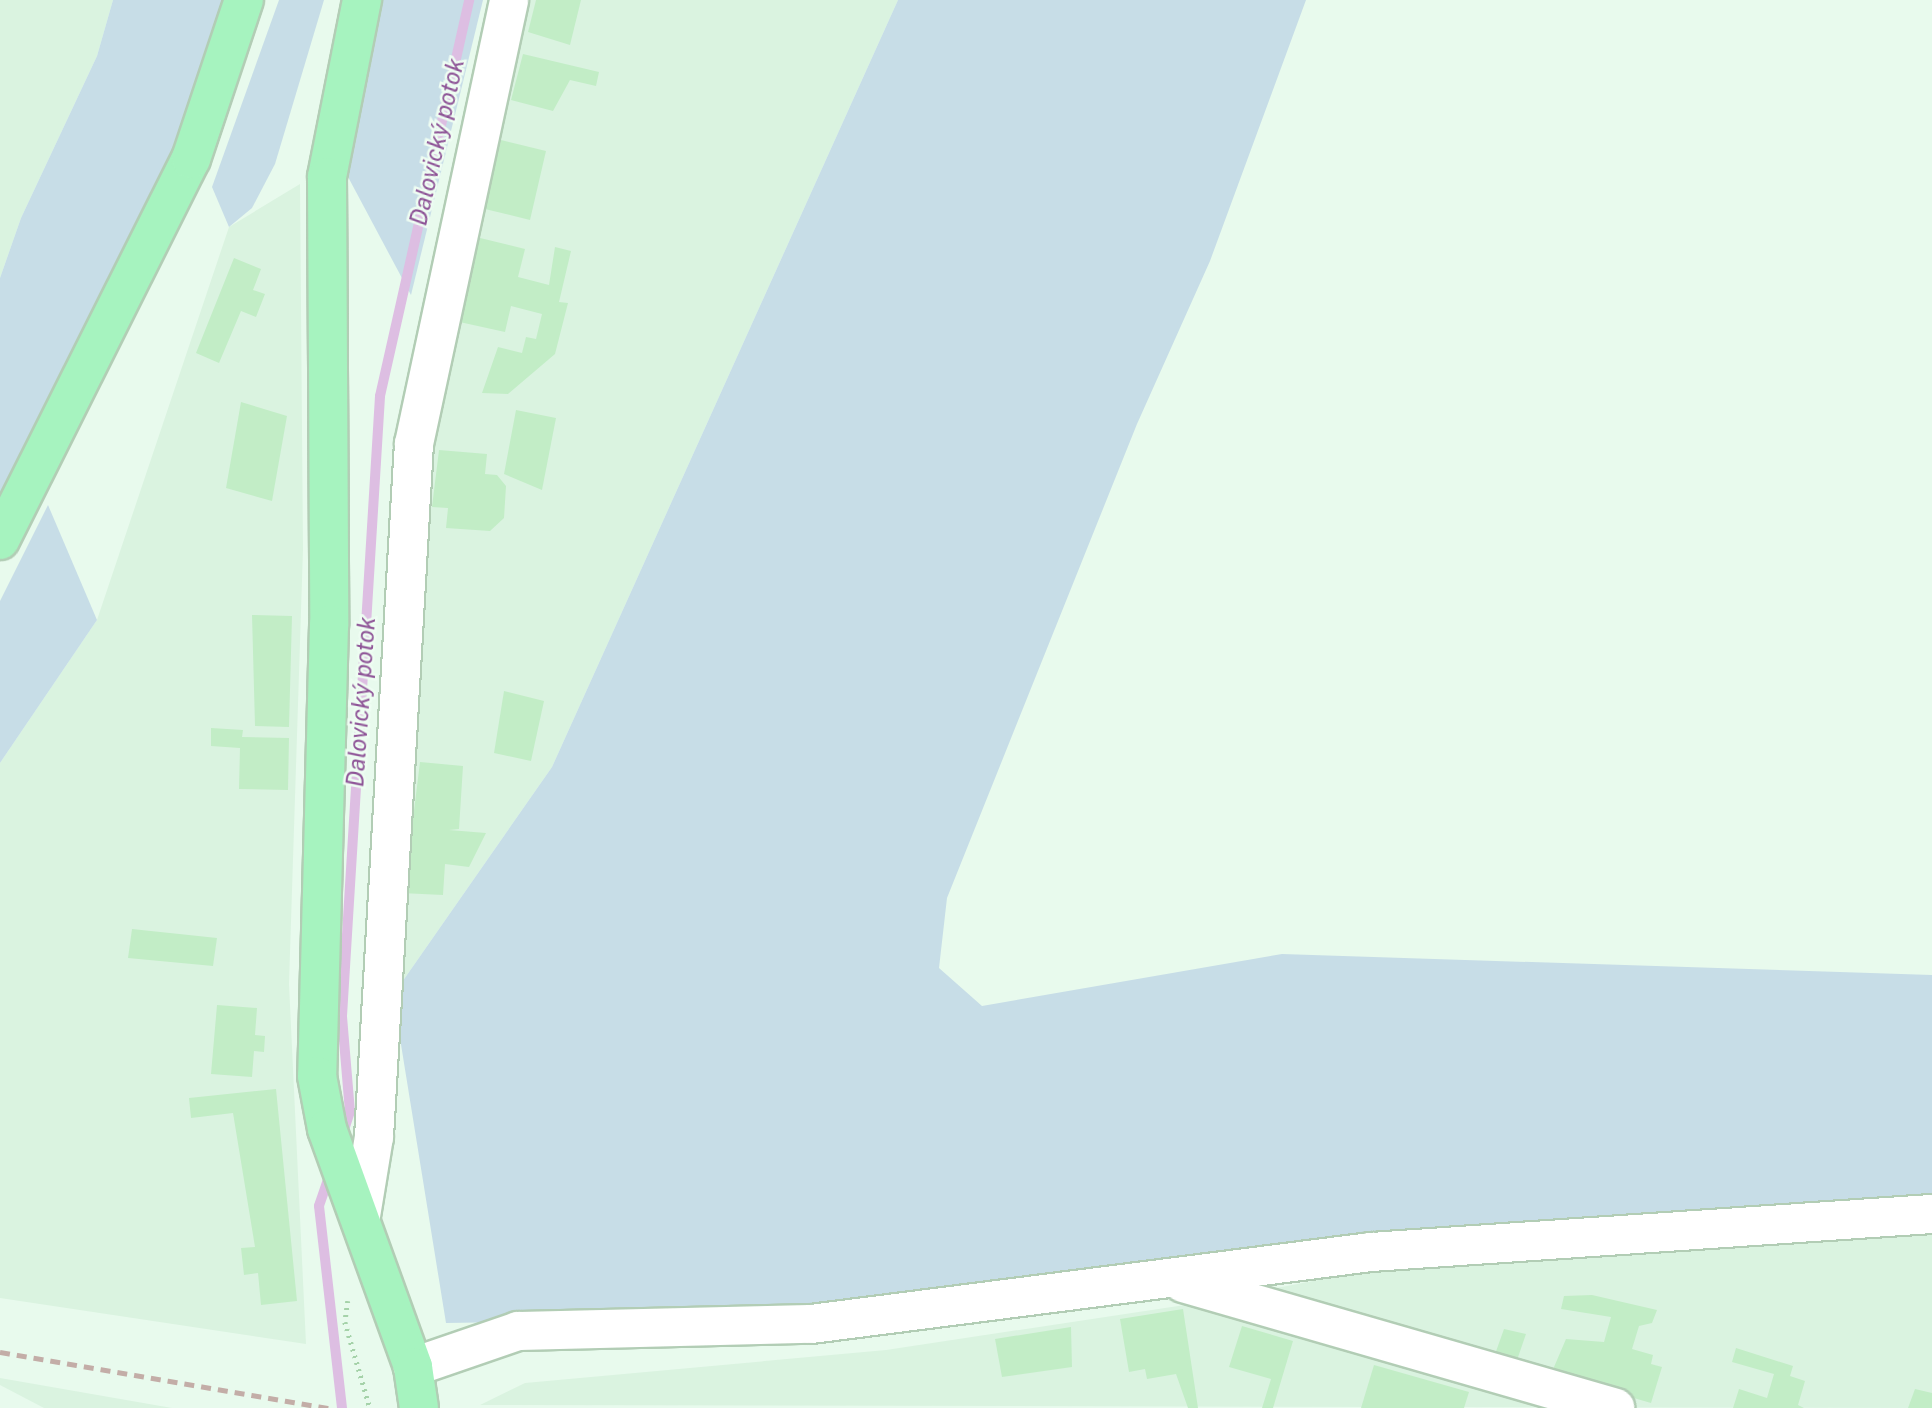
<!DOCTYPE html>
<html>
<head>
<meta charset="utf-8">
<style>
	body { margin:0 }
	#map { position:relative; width:1932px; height:1408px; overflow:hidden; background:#e8faed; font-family:"Public Sans",sans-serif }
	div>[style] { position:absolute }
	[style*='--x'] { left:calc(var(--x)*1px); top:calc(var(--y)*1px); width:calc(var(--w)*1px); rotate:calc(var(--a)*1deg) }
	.residential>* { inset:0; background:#daf3e0 }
	.green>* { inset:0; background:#c7dde7 }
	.stream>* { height:10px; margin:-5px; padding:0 5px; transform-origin:5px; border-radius:5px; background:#ddbee2 }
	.building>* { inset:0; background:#c2edc6 }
	.path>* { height:4.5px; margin-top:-2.25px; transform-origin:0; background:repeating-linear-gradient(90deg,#a5d2a9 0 2px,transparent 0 7px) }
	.roads { filter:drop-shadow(2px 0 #b2cdb5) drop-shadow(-2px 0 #b2cdb5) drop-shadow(0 2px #b2cdb5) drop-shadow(0 -2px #b2cdb5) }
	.minor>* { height:38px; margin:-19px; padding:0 19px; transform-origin:19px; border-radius:19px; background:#fff }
	.major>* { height:38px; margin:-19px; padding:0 19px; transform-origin:19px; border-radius:19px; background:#a6f3bf }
	.rail>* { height:5px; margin-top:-2.5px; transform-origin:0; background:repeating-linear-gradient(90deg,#c3ada7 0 10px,transparent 0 17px) }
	span { translate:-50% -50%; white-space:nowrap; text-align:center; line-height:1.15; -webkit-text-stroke:5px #eefdf2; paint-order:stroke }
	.water-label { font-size:24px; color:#8e5497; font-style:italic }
</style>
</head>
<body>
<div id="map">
	<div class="residential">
		<i style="clip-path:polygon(0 0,113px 0,97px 56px,21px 218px,0 278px)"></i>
		<i style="clip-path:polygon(527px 0,898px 0,552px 767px,393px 995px,432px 431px)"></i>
		<i style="clip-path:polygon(300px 184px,303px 549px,289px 984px,306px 1344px,0 1298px,0 763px,97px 620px,229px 227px)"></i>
		<i style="clip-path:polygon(1932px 1228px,1932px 1408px,480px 1405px,525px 1383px,886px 1350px,1198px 1303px,1412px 1262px)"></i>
		<i style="clip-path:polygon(0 1378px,172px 1408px,44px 1408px,0 1385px)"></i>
	</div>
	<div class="green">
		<i style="clip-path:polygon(113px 0,229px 0,181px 162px,0 520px,0 278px,21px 218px,97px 56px)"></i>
		<i style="clip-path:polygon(279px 0,324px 0,275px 164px,252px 208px,229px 227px,212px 187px)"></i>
		<i style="clip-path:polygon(371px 0,483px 0,411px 295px,347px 175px,361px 27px)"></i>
		<i style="clip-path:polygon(898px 0,1306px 0,1210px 261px,1137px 424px,947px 898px,939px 968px,982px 1006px,1282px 954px,1932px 975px,1932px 1205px,795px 1318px,446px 1323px,393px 995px,552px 767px)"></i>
		<i style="clip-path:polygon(48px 505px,97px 620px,0 763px,0 601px)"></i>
	</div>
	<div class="stream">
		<i style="--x:342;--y:1136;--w:25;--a:-72"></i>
		<i style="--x:350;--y:1112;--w:96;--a:-94.8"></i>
		<i style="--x:342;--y:1016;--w:621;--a:-86.49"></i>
		<i style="--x:380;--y:396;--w:406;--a:-77.3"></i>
		<i style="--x:331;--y:1171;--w:37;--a:109"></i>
		<i style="--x:319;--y:1206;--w:203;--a:83.5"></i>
	</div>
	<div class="building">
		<i style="clip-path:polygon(536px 0,581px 0,570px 45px,528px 32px)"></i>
		<i style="clip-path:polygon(523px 54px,599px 72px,596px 86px,570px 80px,553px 111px,511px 100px)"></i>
		<i style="clip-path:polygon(501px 140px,546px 151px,530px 220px,485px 209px)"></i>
		<i style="clip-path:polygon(476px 237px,525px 249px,518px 277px,549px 285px,555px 247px,571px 251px,559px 302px,568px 303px,555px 354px,508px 394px,482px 393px,498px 347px,522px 353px,526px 337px,536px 339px,542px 314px,511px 306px,505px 332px,455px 321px)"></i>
		<i style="clip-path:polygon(234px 258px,261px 269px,253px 290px,265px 294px,256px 317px,241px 311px,219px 363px,196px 353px)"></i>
		<i style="clip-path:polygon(241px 402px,287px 416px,272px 501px,226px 488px)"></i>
		<i style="clip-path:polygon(516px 410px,556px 418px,542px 490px,504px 474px)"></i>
		<i style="clip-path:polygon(439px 450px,487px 454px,485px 474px,497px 475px,506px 486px,504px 518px,490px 531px,446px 528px,448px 508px,432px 507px)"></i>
		<i style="clip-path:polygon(252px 615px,292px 616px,289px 727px,255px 726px)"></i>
		<i style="clip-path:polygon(504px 691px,544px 701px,531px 761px,494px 753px)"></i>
		<i style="clip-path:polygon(211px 728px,243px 730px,242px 737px,289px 738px,288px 790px,239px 789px,240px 748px,211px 746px)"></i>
		<i style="clip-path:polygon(420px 762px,463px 766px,459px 829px,449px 830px,486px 833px,469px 867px,445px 864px,443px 895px,401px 893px,406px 826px,412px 827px)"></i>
		<i style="clip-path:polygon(132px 929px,217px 938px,213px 966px,128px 958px)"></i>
		<i style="clip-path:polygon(217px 1005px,257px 1008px,255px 1035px,265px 1036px,264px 1052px,254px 1051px,252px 1077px,211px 1074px)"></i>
		<i style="clip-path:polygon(276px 1089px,297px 1301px,261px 1305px,258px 1273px,244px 1275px,241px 1248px,255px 1247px,233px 1113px,191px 1118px,189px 1098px)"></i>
		<i style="clip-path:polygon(1592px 1295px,1657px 1310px,1652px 1323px,1639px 1326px,1632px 1349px,1653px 1355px,1651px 1364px,1662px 1367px,1651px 1403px,1551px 1374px,1566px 1339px,1604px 1342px,1611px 1317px,1561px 1309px,1564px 1296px)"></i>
		<i style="clip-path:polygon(1183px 1309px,1198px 1408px,1188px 1408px,1176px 1374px,1147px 1379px,1145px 1369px,1129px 1372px,1120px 1319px)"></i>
		<i style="clip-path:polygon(1242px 1326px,1293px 1341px,1273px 1408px,1262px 1408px,1271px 1379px,1229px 1367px)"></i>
		<i style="clip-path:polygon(1071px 1327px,1072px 1367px,1002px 1377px,995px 1339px)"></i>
		<i style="clip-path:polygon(1504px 1329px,1526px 1334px,1516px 1363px,1494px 1357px)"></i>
		<i style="clip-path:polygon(1736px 1348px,1793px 1366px,1790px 1376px,1805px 1381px,1798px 1405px,1804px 1408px,1733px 1408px,1739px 1389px,1767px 1398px,1774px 1374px,1732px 1362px)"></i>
		<i style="clip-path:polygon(1374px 1365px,1469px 1392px,1464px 1408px,1361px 1408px)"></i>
		<i style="clip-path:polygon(1915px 1389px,1932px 1393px,1932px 1408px,1908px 1408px)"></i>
	</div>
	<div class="path">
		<i style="--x:348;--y:1301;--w:21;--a:98"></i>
		<i style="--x:345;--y:1322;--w:90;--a:73.8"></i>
	</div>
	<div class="roads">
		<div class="minor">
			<i style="--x:361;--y:1216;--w:80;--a:-80.7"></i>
			<i style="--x:374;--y:1137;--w:694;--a:-86.7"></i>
			<i style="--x:414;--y:444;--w:454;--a:-77.9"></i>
			<i style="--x:1183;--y:1283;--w:450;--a:16.1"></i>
			<i style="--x:413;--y:1367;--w:111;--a:-18.9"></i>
			<i style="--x:518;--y:1331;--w:293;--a:-1.4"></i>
			<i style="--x:811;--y:1324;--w:565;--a:-7.33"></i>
			<i style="--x:1371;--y:1252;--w:562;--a:-3.88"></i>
		</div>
		<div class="major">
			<i style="--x:362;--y:0;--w:180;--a:101.2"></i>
			<i style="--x:327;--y:177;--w:448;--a:89.7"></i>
			<i style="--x:329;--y:625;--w:451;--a:91.5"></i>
			<i style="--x:317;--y:1076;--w:54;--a:79.3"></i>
			<i style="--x:327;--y:1129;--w:253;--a:70.1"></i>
			<i style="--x:413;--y:1367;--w:41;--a:81.7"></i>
			<i style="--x:0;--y:540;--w:426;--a:-63.4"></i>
			<i style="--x:191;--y:159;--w:168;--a:-71.6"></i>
		</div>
	</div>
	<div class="rail">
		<i style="--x:0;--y:1352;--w:334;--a:9.7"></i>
	</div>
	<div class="water-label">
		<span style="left:437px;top:142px;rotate:-77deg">Dalovický potok</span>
		<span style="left:361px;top:702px;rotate:-86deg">Dalovický potok</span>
	</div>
</div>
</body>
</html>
